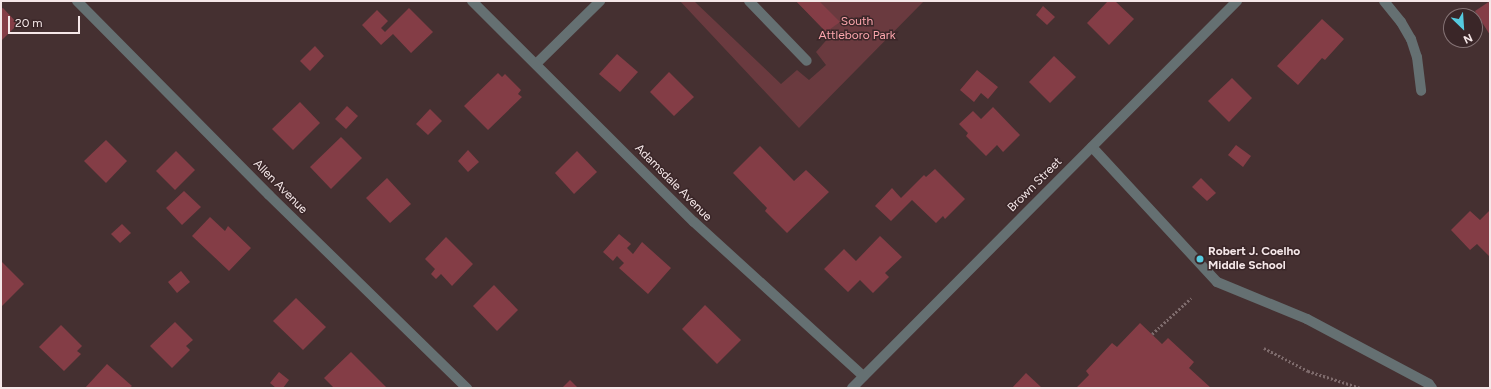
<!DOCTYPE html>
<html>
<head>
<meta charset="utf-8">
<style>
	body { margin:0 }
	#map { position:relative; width:1491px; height:389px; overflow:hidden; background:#453031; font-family:Figtree,sans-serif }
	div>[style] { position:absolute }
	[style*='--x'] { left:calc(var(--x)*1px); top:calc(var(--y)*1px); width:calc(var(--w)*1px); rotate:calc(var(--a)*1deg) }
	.green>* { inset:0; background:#6a3a3f }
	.building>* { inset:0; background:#843d46 }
	.path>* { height:2.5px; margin-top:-1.25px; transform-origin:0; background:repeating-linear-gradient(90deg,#7e6b6c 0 2px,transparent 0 4px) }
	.service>* { height:10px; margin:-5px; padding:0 5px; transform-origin:5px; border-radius:5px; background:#657072 }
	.minor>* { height:10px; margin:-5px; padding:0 5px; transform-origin:5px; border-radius:5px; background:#657072 }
	.tertiary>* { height:10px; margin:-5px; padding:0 5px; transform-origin:5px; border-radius:5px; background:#657072 }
	.dots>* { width:11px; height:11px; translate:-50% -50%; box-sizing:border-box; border:2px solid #3a2628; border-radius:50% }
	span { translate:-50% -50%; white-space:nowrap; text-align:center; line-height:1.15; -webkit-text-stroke:3px #3a2628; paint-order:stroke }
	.park-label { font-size:12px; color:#fda6ad }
	.street-label { font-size:12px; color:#f5e7e8 }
	.poi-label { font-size:12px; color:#f5e7e8; font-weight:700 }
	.left { translate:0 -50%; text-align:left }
	.frame { position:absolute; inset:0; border:2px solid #f5e7e8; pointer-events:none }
	.north { position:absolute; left:1443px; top:8px; width:40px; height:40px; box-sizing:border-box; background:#3a2628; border:1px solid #857375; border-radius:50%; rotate:155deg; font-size:11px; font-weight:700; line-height:16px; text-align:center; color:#f5e7e8 }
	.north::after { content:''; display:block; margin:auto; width:14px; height:18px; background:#55cadf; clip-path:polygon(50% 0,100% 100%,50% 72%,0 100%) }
	.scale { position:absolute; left:8px; top:16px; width:72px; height:18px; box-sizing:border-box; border:2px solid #f5e7e8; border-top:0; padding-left:5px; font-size:12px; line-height:14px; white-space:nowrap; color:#f5e7e8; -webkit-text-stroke:3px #3a2628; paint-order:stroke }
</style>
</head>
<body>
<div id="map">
	<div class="green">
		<i style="clip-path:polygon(680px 1px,694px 1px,781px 84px,797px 70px,809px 80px,826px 65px,816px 52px,830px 36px,796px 1px,924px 1px,799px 128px)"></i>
	</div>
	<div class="building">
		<i style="clip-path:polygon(796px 1px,819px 1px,840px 22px,826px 32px)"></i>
		<i style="clip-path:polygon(1108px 1px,1115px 1px,1134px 19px,1109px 45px,1087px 23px)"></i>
		<i style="clip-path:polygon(1490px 1px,1490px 35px,1475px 11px)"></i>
		<i style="clip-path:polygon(1043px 6px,1055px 17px,1047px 25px,1036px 15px)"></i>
		<i style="clip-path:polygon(3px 8px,18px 24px,1px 41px,1px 9px)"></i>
		<i style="clip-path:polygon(409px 8px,433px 32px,411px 53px,393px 34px,381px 45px,362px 25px,377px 10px,388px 21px,381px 28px,385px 32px)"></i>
		<i style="clip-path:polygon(1322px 19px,1344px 39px,1325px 60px,1322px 58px,1298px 85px,1277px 66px)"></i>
		<i style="clip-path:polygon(315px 46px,324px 56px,310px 71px,300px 61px)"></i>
		<i style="clip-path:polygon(617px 54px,638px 72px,620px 92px,599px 74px)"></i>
		<i style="clip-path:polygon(1054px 56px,1076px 77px,1050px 103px,1029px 82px)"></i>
		<i style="clip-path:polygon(977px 70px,998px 87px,988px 99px,981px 93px,974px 102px,960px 90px)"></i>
		<i style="clip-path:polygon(669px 72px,694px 97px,674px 116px,650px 92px)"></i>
		<i style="clip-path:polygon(498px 73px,502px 77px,505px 74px,521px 90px,518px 94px,522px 97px,488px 130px,464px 106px)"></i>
		<i style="clip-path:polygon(1232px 78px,1252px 98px,1229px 122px,1208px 101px)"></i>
		<i style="clip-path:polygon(300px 102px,320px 123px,293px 150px,272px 129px)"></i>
		<i style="clip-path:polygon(347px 106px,358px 116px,346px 129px,335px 119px)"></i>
		<i style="clip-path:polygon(993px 107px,1020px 135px,1003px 152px,997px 145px,986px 156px,966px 136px,968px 133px,959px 124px,973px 111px,981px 119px)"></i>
		<i style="clip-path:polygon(430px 109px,442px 121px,428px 135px,416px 124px)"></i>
		<i style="clip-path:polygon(341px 137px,362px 158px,331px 189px,310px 167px)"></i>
		<i style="clip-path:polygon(106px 140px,127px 161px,106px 183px,84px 161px)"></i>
		<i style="clip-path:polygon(1236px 145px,1251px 156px,1243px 167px,1228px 155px)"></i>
		<i style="clip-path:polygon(760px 146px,794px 181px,806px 170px,829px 192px,787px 233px,765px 211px,767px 208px,733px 173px)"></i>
		<i style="clip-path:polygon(468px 150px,479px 162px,468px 172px,458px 161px)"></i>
		<i style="clip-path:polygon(176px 151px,195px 170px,175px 190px,156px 171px)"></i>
		<i style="clip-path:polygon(577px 151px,597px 172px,574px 194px,555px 173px)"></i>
		<i style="clip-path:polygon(935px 169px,965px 199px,945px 219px,943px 216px,936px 223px,912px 200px,891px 221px,875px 206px,892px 188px,901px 198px,924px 175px,926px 177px)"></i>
		<i style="clip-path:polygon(387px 178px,411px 204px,390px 223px,366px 198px)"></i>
		<i style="clip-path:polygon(1201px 178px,1216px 193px,1207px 201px,1192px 187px)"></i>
		<i style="clip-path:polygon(184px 191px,201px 207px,182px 225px,166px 208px)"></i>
		<i style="clip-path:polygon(1490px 210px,1490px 257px,1477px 244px,1470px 250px,1451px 230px,1470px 211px,1480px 220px)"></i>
		<i style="clip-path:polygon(210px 217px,225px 231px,228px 226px,251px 248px,229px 271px,192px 236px)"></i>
		<i style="clip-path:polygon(122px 224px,131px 233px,120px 243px,111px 234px)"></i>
		<i style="clip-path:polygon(619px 234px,631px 244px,627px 248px,633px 254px,642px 242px,671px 268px,648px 294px,619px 268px,624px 263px,617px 256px,613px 261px,603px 252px)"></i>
		<i style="clip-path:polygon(880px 236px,902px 257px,885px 273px,889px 277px,873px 293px,860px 280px,848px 292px,824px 269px,844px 249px,856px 261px)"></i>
		<i style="clip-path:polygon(446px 237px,473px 264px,452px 286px,441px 274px,436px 279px,431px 274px,435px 269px,425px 259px)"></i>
		<i style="clip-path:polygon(1px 261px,24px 284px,2px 306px,1px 305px)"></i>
		<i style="clip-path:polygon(181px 271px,190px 282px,177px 293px,168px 282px)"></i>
		<i style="clip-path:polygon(494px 285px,518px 310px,497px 331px,473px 306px)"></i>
		<i style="clip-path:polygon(296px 298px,326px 327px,303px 350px,273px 321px)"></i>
		<i style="clip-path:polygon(705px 305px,741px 340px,717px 364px,682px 329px)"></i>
		<i style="clip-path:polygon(175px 322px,193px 340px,186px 346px,190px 350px,172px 368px,150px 346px)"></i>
		<i style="clip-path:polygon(1140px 323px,1162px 344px,1168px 338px,1194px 362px,1189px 368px,1211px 388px,1076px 388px,1089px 375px,1086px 371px,1112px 343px,1117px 347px)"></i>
		<i style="clip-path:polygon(61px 325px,82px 346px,77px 351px,81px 354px,64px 371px,39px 347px)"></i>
		<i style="clip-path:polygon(351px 352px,387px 388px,334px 388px,324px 378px)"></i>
		<i style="clip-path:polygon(107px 364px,132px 386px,129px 388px,85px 388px)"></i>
		<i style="clip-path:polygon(279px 372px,289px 380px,283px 388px,276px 388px,270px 383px)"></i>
		<i style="clip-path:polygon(1026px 373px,1042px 388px,1012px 388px)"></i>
		<i style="clip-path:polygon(570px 380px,578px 388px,562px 388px)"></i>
	</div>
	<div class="path">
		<i style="--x:1152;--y:334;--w:53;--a:-42.7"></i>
		<i style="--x:1264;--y:348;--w:50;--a:27.6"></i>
		<i style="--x:1308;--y:371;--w:56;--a:17.8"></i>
	</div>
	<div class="service">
		<i style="--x:749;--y:1;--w:83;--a:46"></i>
		<i style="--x:536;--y:64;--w:90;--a:-44.5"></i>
		<i style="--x:1092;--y:147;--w:184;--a:47.2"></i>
		<i style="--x:1217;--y:282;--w:97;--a:22.3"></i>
		<i style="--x:1307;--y:319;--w:138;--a:28"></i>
		<i style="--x:1429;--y:384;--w:5;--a:53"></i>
	</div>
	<div class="minor">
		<i style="--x:77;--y:1;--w:273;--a:45.3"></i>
		<i style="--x:269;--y:195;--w:277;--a:44.3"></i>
		<i style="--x:472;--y:1;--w:313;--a:44.9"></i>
		<i style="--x:694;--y:222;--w:229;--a:42.3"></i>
		<i style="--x:1384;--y:1;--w:27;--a:51"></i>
		<i style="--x:1401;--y:22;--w:20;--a:60"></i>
		<i style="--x:1411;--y:39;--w:19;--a:72"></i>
		<i style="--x:1417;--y:57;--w:34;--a:83"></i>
	</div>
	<div class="tertiary">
		<i style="--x:852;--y:388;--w:546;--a:-45.15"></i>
	</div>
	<div class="dots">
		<i style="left:1200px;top:259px;background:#55cadf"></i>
	</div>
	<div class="park-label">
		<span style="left:857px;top:29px">South<br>Attleboro Park</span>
	</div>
	<div class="street-label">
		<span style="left:673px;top:183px;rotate:45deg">Adamsdale Avenue</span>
		<span style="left:1035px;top:185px;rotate:-45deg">Brown Street</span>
		<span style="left:280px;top:187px;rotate:45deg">Allen Avenue</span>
	</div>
	<div class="poi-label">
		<span class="left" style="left:1208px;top:259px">Robert J. Coelho<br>Middle School</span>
	</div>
	<div class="frame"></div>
	<div class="north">N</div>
	<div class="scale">20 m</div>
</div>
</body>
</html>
